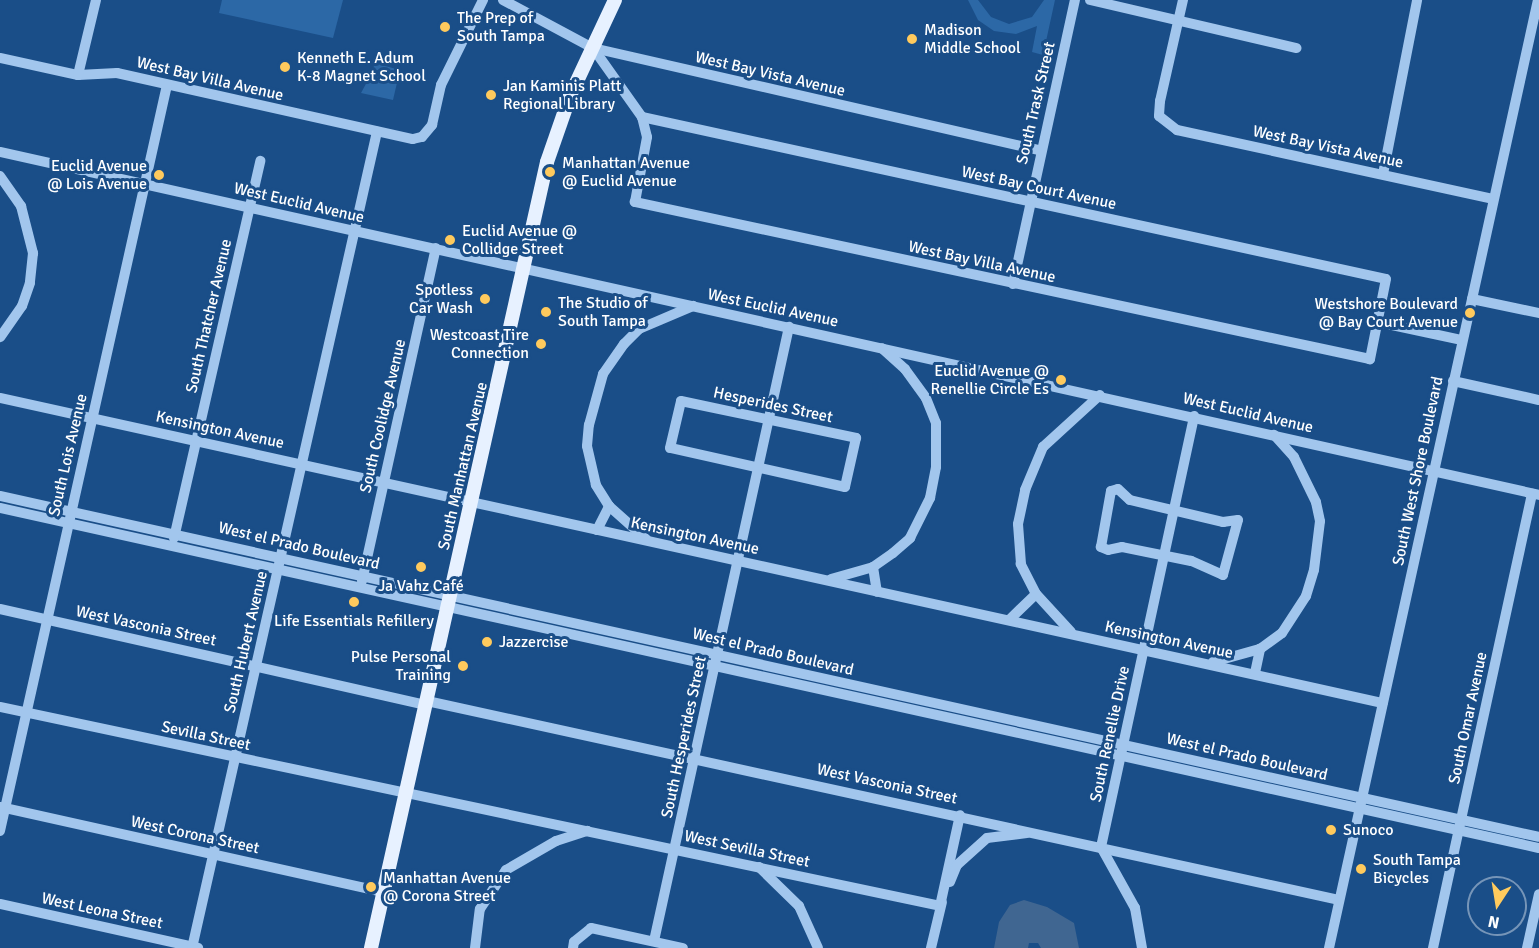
<!DOCTYPE html>
<html>
<head>
<meta charset="utf-8">
<style>
	body { margin:0 }
	#map { position:relative; width:1539px; height:948px; overflow:hidden; background:#1a4e88; font-family:Signika,sans-serif }
	div>[style] { position:absolute }
	[style*='--x'] { left:calc(var(--x)*1px); top:calc(var(--y)*1px); width:calc(var(--w)*1px); rotate:calc(var(--a)*1deg) }
	.green>* { inset:0; background:#2c68a6 }
	.water>* { inset:0; background:#406691 }
	.minor>* { height:10px; margin:-5px; padding:0 5px; transform-origin:5px; border-radius:5px; background:#a2c6ed }
	.major>* { height:14px; margin:-7px; padding:0 7px; transform-origin:7px; border-radius:7px; background:#e7f1ff }
	.dots>* { width:16px; height:16px; translate:-50% -50%; box-sizing:border-box; border:3px solid #1a4e88; border-radius:50% }
	span { translate:-50% -50%; white-space:nowrap; text-align:center; line-height:1.15; -webkit-text-stroke:6px #1a4e88; paint-order:stroke }
	.poi-label { font-size:16px; color:#fff }
	.left { translate:0 -50%; text-align:left }
	.right { translate:-100% -50%; text-align:right }
	.street-label { font-size:16px; color:#fff }
	.north { position:absolute; left:1467px; top:876px; width:60px; height:60px; box-sizing:border-box; background:#1a4e88; border:2px solid #7695b8; border-radius:50%; rotate:192deg; font-size:16px; font-weight:700; line-height:24px; text-align:center; color:#fff }
	.north::after { content:''; display:block; margin:auto; width:21px; height:27px; background:#ffca5d; clip-path:polygon(50% 0,100% 100%,50% 72%,0 100%) }
</style>
</head>
<body>
<div id="map">
	<div class="green">
		<i style="clip-path:polygon(222px 0,343px 0,333px 38px,219px 13px)"></i>
		<i style="clip-path:polygon(968px 0,978px 0,991px 17px,1009px 24px,1032px 17px,1044px 0,1055px 0,1043px 55px,1032px 52px,1037px 26px,1016px 34px,994px 31px,978px 20px)"></i>
		<i style="clip-path:polygon(374px 63px,400px 70px,393px 100px,361px 93px,368px 80px,373px 80px)"></i>
	</div>
	<div class="water">
		<i style="clip-path:polygon(1024px 900px,1047px 907px,1074px 923px,1079px 948px,1041px 948px,1038px 943px,1029px 943px,1028px 948px,994px 948px,999px 922px,1010px 905px)"></i>
	</div>
	<div class="minor">
		<i style="--x:503;--y:0;--w:102;--a:28.1"></i>
		<i style="--x:593;--y:48;--w:460;--a:12.9"></i>
		<i style="--x:1090;--y:0;--w:212;--a:13.1"></i>
		<i style="--x:1183;--y:0;--w:104;--a:102.8"></i>
		<i style="--x:1160;--y:101;--w:15;--a:94"></i>
		<i style="--x:1159;--y:116;--w:23;--a:38"></i>
		<i style="--x:1177;--y:130;--w:323;--a:12.3"></i>
		<i style="--x:593;--y:48;--w:85;--a:54.6"></i>
		<i style="--x:642;--y:117;--w:761;--a:12.28"></i>
		<i style="--x:1386;--y:279;--w:82;--a:101.3"></i>
		<i style="--x:1370;--y:359;--w:752;--a:-167.94"></i>
		<i style="--x:635;--y:202;--w:66;--a:-79.5"></i>
		<i style="--x:647;--y:137;--w:21;--a:-104"></i>
		<i style="--x:0;--y:58;--w:80;--a:12.3"></i>
		<i style="--x:78;--y:75;--w:39;--a:-3"></i>
		<i style="--x:117;--y:73;--w:303;--a:12.6"></i>
		<i style="--x:413;--y:139;--w:9;--a:-13"></i>
		<i style="--x:422;--y:137;--w:16;--a:-50"></i>
		<i style="--x:432;--y:125;--w:41;--a:-77.3"></i>
		<i style="--x:441;--y:85;--w:95;--a:-63.7"></i>
		<i style="--x:78;--y:75;--w:77;--a:-76.5"></i>
		<i style="--x:0;--y:152;--w:1577;--a:12.56"></i>
		<i style="--x:1383;--y:174;--w:177;--a:-78.9"></i>
		<i style="--x:0;--y:176;--w:37;--a:55"></i>
		<i style="--x:21;--y:206;--w:49;--a:75.7"></i>
		<i style="--x:33;--y:253;--w:30;--a:96"></i>
		<i style="--x:30;--y:283;--w:24;--a:109"></i>
		<i style="--x:22;--y:306;--w:38;--a:125"></i>
		<i style="--x:1013;--y:284;--w:291;--a:-77.7"></i>
		<i style="--x:1472;--y:299;--w:68;--a:11.8"></i>
		<i style="--x:1378;--y:322;--w:86;--a:12.1"></i>
		<i style="--x:1453;--y:381;--w:88;--a:12.5"></i>
		<i style="--x:0;--y:398;--w:1416;--a:12.44"></i>
		<i style="--x:681;--y:401;--w:179;--a:11.9"></i>
		<i style="--x:856;--y:438;--w:50;--a:102.7"></i>
		<i style="--x:845;--y:487;--w:179;--a:-167.4"></i>
		<i style="--x:670;--y:448;--w:48;--a:-76.8"></i>
		<i style="--x:1118;--y:489;--w:16;--a:43"></i>
		<i style="--x:1130;--y:500;--w:96;--a:13.3"></i>
		<i style="--x:1223;--y:522;--w:15;--a:-8"></i>
		<i style="--x:1238;--y:520;--w:57;--a:105.3"></i>
		<i style="--x:1223;--y:575;--w:35;--a:-156"></i>
		<i style="--x:1191;--y:561;--w:70;--a:-168.5"></i>
		<i style="--x:1122;--y:547;--w:14;--a:168"></i>
		<i style="--x:1108;--y:550;--w:8;--a:-157"></i>
		<i style="--x:1101;--y:547;--w:57;--a:-79.9"></i>
		<i style="--x:1111;--y:491;--w:7;--a:-16"></i>
		<i style="--x:0;--y:496;--w:1576;--a:12.49"></i>
		<i style="--x:0;--y:508;--w:1576;--a:12.46"></i>
		<i style="--x:597;--y:530;--w:27;--a:-63"></i>
		<i style="--x:174;--y:538;--w:387;--a:-77.1"></i>
		<i style="--x:646;--y:539;--w:50;--a:-138.3"></i>
		<i style="--x:609;--y:506;--w:25;--a:-122"></i>
		<i style="--x:596;--y:485;--w:40;--a:-103"></i>
		<i style="--x:587;--y:446;--w:21;--a:-85"></i>
		<i style="--x:589;--y:425;--w:53;--a:-74.6"></i>
		<i style="--x:603;--y:374;--w:37;--a:-55"></i>
		<i style="--x:624;--y:344;--w:21;--a:-45"></i>
		<i style="--x:639;--y:329;--w:59;--a:-23.1"></i>
		<i style="--x:873;--y:567;--w:25;--a:81"></i>
		<i style="--x:831;--y:579;--w:44;--a:-15.9"></i>
		<i style="--x:873;--y:567;--w:24;--a:-35"></i>
		<i style="--x:893;--y:553;--w:23;--a:-41"></i>
		<i style="--x:910;--y:538;--w:45;--a:-63.4"></i>
		<i style="--x:930;--y:498;--w:32;--a:-79"></i>
		<i style="--x:936;--y:467;--w:44;--a:-90"></i>
		<i style="--x:936;--y:423;--w:27;--a:-112"></i>
		<i style="--x:926;--y:398;--w:36;--a:-126"></i>
		<i style="--x:905;--y:369;--w:31;--a:-138"></i>
		<i style="--x:362;--y:581;--w:341;--a:-77.5"></i>
		<i style="--x:0;--y:609;--w:437;--a:12.7"></i>
		<i style="--x:1009;--y:620;--w:37;--a:-44"></i>
		<i style="--x:1071;--y:632;--w:52;--a:-132.6"></i>
		<i style="--x:1036;--y:594;--w:34;--a:-117"></i>
		<i style="--x:1021;--y:564;--w:40;--a:-94.3"></i>
		<i style="--x:1018;--y:524;--w:35;--a:-78"></i>
		<i style="--x:1025;--y:490;--w:47;--a:-67.3"></i>
		<i style="--x:1043;--y:447;--w:77;--a:-42.4"></i>
		<i style="--x:1213;--y:662;--w:49;--a:-15.5"></i>
		<i style="--x:1260;--y:649;--w:27;--a:-36"></i>
		<i style="--x:1282;--y:633;--w:44;--a:-57"></i>
		<i style="--x:1306;--y:596;--w:27;--a:-73"></i>
		<i style="--x:1314;--y:570;--w:49;--a:-83"></i>
		<i style="--x:1320;--y:521;--w:19;--a:-102"></i>
		<i style="--x:1316;--y:502;--w:50;--a:-116.1"></i>
		<i style="--x:1294;--y:457;--w:30;--a:-132"></i>
		<i style="--x:1255;--y:673;--w:25;--a:-78"></i>
		<i style="--x:427;--y:701;--w:933;--a:12.31"></i>
		<i style="--x:0;--y:707;--w:961;--a:11.95"></i>
		<i style="--x:940;--y:906;--w:93;--a:-77.6"></i>
		<i style="--x:0;--y:807;--w:393;--a:12.5"></i>
		<i style="--x:0;--y:831;--w:764;--a:-77.38"></i>
		<i style="--x:759;--y:867;--w:56;--a:44.3"></i>
		<i style="--x:799;--y:906;--w:46;--a:65.7"></i>
		<i style="--x:950;--y:882;--w:18;--a:-68"></i>
		<i style="--x:957;--y:865;--w:40;--a:-42"></i>
		<i style="--x:987;--y:838;--w:40;--a:-7.1"></i>
		<i style="--x:0;--y:904;--w:203;--a:12.5"></i>
		<i style="--x:654;--y:941;--w:629;--a:-77.6"></i>
		<i style="--x:192;--y:948;--w:837;--a:-77.23"></i>
		<i style="--x:475;--y:948;--w:39;--a:-83"></i>
		<i style="--x:480;--y:909;--w:47;--a:-56.3"></i>
		<i style="--x:506;--y:870;--w:58;--a:-30.1"></i>
		<i style="--x:556;--y:841;--w:33;--a:-18"></i>
		<i style="--x:573;--y:948;--w:6;--a:-81"></i>
		<i style="--x:574;--y:942;--w:22;--a:-39"></i>
		<i style="--x:591;--y:928;--w:94;--a:12.3"></i>
		<i style="--x:931;--y:948;--w:47;--a:-76.6"></i>
		<i style="--x:1142;--y:948;--w:41;--a:-99.9"></i>
		<i style="--x:1135;--y:908;--w:70;--a:-119.1"></i>
		<i style="--x:1101;--y:847;--w:441;--a:-77.8"></i>
		<i style="--x:1329;--y:948;--w:971;--a:-77.57"></i>
		<i style="--x:1433;--y:948;--w:465;--a:-77.7"></i>
		<i style="--x:1527;--y:948;--w:55;--a:-77.5"></i>
	</div>
	<div class="major">
		<i style="--x:371;--y:948;--w:805;--a:-77.38"></i>
		<i style="--x:547;--y:162;--w:70;--a:-70.8"></i>
		<i style="--x:570;--y:96;--w:106;--a:-64.9"></i>
	</div>
	<div class="dots">
		<i style="left:445px;top:27px;background:#ffca5d"></i>
		<i style="left:912px;top:39px;background:#ffca5d"></i>
		<i style="left:285px;top:67px;background:#ffca5d"></i>
		<i style="left:491px;top:95px;background:#ffca5d"></i>
		<i style="left:550px;top:172px;background:#ffca5d"></i>
		<i style="left:159px;top:175px;background:#ffca5d"></i>
		<i style="left:450px;top:240px;background:#ffca5d"></i>
		<i style="left:485px;top:299px;background:#ffca5d"></i>
		<i style="left:546px;top:312px;background:#ffca5d"></i>
		<i style="left:1470px;top:313px;background:#ffca5d"></i>
		<i style="left:541px;top:344px;background:#ffca5d"></i>
		<i style="left:1061px;top:380px;background:#ffca5d"></i>
		<i style="left:421px;top:567px;background:#ffca5d"></i>
		<i style="left:354px;top:602px;background:#ffca5d"></i>
		<i style="left:487px;top:642px;background:#ffca5d"></i>
		<i style="left:463px;top:666px;background:#ffca5d"></i>
		<i style="left:1331px;top:830px;background:#ffca5d"></i>
		<i style="left:1361px;top:869px;background:#ffca5d"></i>
		<i style="left:371px;top:887px;background:#ffca5d"></i>
	</div>
	<div class="poi-label">
		<span class="left" style="left:457px;top:27px">The Prep of<br>South Tampa</span>
		<span class="left" style="left:924px;top:39px">Madison<br>Middle School</span>
		<span class="left" style="left:297px;top:67px">Kenneth E. Adum<br>K-8 Magnet School</span>
		<span class="left" style="left:503px;top:95px">Jan Kaminis Platt<br>Regional Library</span>
		<span class="left" style="left:562px;top:172px">Manhattan Avenue<br>@ Euclid Avenue</span>
		<span class="right" style="left:147px;top:175px">Euclid Avenue<br>@ Lois Avenue</span>
		<span class="left" style="left:462px;top:240px">Euclid Avenue @<br>Collidge Street</span>
		<span class="right" style="left:473px;top:299px">Spotless<br>Car Wash</span>
		<span class="left" style="left:558px;top:312px">The Studio of<br>South Tampa</span>
		<span class="right" style="left:1458px;top:313px">Westshore Boulevard<br>@ Bay Court Avenue</span>
		<span class="right" style="left:529px;top:344px">Westcoast Tire<br>Connection</span>
		<span class="right" style="left:1049px;top:380px">Euclid Avenue @<br>Renellie Circle Es</span>
		<span style="left:421px;top:586px">Ja Vahz Café</span>
		<span style="left:354px;top:621px">Life Essentials Refillery</span>
		<span class="left" style="left:499px;top:642px">Jazzercise</span>
		<span class="right" style="left:451px;top:666px">Pulse Personal<br>Training</span>
		<span class="left" style="left:1343px;top:830px">Sunoco</span>
		<span class="left" style="left:1373px;top:869px">South Tampa<br>Bicycles</span>
		<span class="left" style="left:383px;top:887px">Manhattan Avenue<br>@ Corona Street</span>
	</div>
	<div class="street-label">
		<span style="left:770px;top:74px;rotate:13deg">West Bay Vista Avenue</span>
		<span style="left:210px;top:79px;rotate:13deg">West Bay Villa Avenue</span>
		<span style="left:1036px;top:103px;rotate:-77deg">South Trask Street</span>
		<span style="left:1328px;top:147px;rotate:12deg">West Bay Vista Avenue</span>
		<span style="left:1039px;top:188px;rotate:12deg">West Bay Court Avenue</span>
		<span style="left:299px;top:203px;rotate:13deg">West Euclid Avenue</span>
		<span style="left:982px;top:262px;rotate:12deg">West Bay Villa Avenue</span>
		<span style="left:773px;top:308px;rotate:12deg">West Euclid Avenue</span>
		<span style="left:209px;top:316px;rotate:-77deg">South Thatcher Avenue</span>
		<span style="left:773px;top:405px;rotate:12deg">Hesperides Street</span>
		<span style="left:1248px;top:413px;rotate:13deg">West Euclid Avenue</span>
		<span style="left:383px;top:416px;rotate:-77deg">South Coolidge Avenue</span>
		<span style="left:220px;top:430px;rotate:12deg">Kensington Avenue</span>
		<span style="left:68px;top:455px;rotate:-77deg">South Lois Avenue</span>
		<span style="left:463px;top:466px;rotate:-77deg">South Manhattan Avenue</span>
		<span style="left:1418px;top:471px;rotate:-78deg">South West Shore Boulevard</span>
		<span style="left:695px;top:536px;rotate:12deg">Kensington Avenue</span>
		<span style="left:299px;top:546px;rotate:13deg">West el Prado Boulevard</span>
		<span style="left:146px;top:626px;rotate:12deg">West Vasconia Street</span>
		<span style="left:1169px;top:640px;rotate:12deg">Kensington Avenue</span>
		<span style="left:246px;top:642px;rotate:-77deg">South Hubert Avenue</span>
		<span style="left:773px;top:652px;rotate:13deg">West el Prado Boulevard</span>
		<span style="left:1468px;top:718px;rotate:-78deg">South Omar Avenue</span>
		<span style="left:1110px;top:734px;rotate:-78deg">South Renellie Drive</span>
		<span style="left:206px;top:736px;rotate:12deg">Sevilla Street</span>
		<span style="left:684px;top:737px;rotate:-78deg">South Hesperides Street</span>
		<span style="left:1247px;top:757px;rotate:13deg">West el Prado Boulevard</span>
		<span style="left:887px;top:784px;rotate:12deg">West Vasconia Street</span>
		<span style="left:195px;top:835px;rotate:12deg">West Corona Street</span>
		<span style="left:747px;top:849px;rotate:12deg">West Sevilla Street</span>
		<span style="left:102px;top:911px;rotate:12deg">West Leona Street</span>
	</div>
	<div class="north">N</div>
</div>
</body>
</html>
